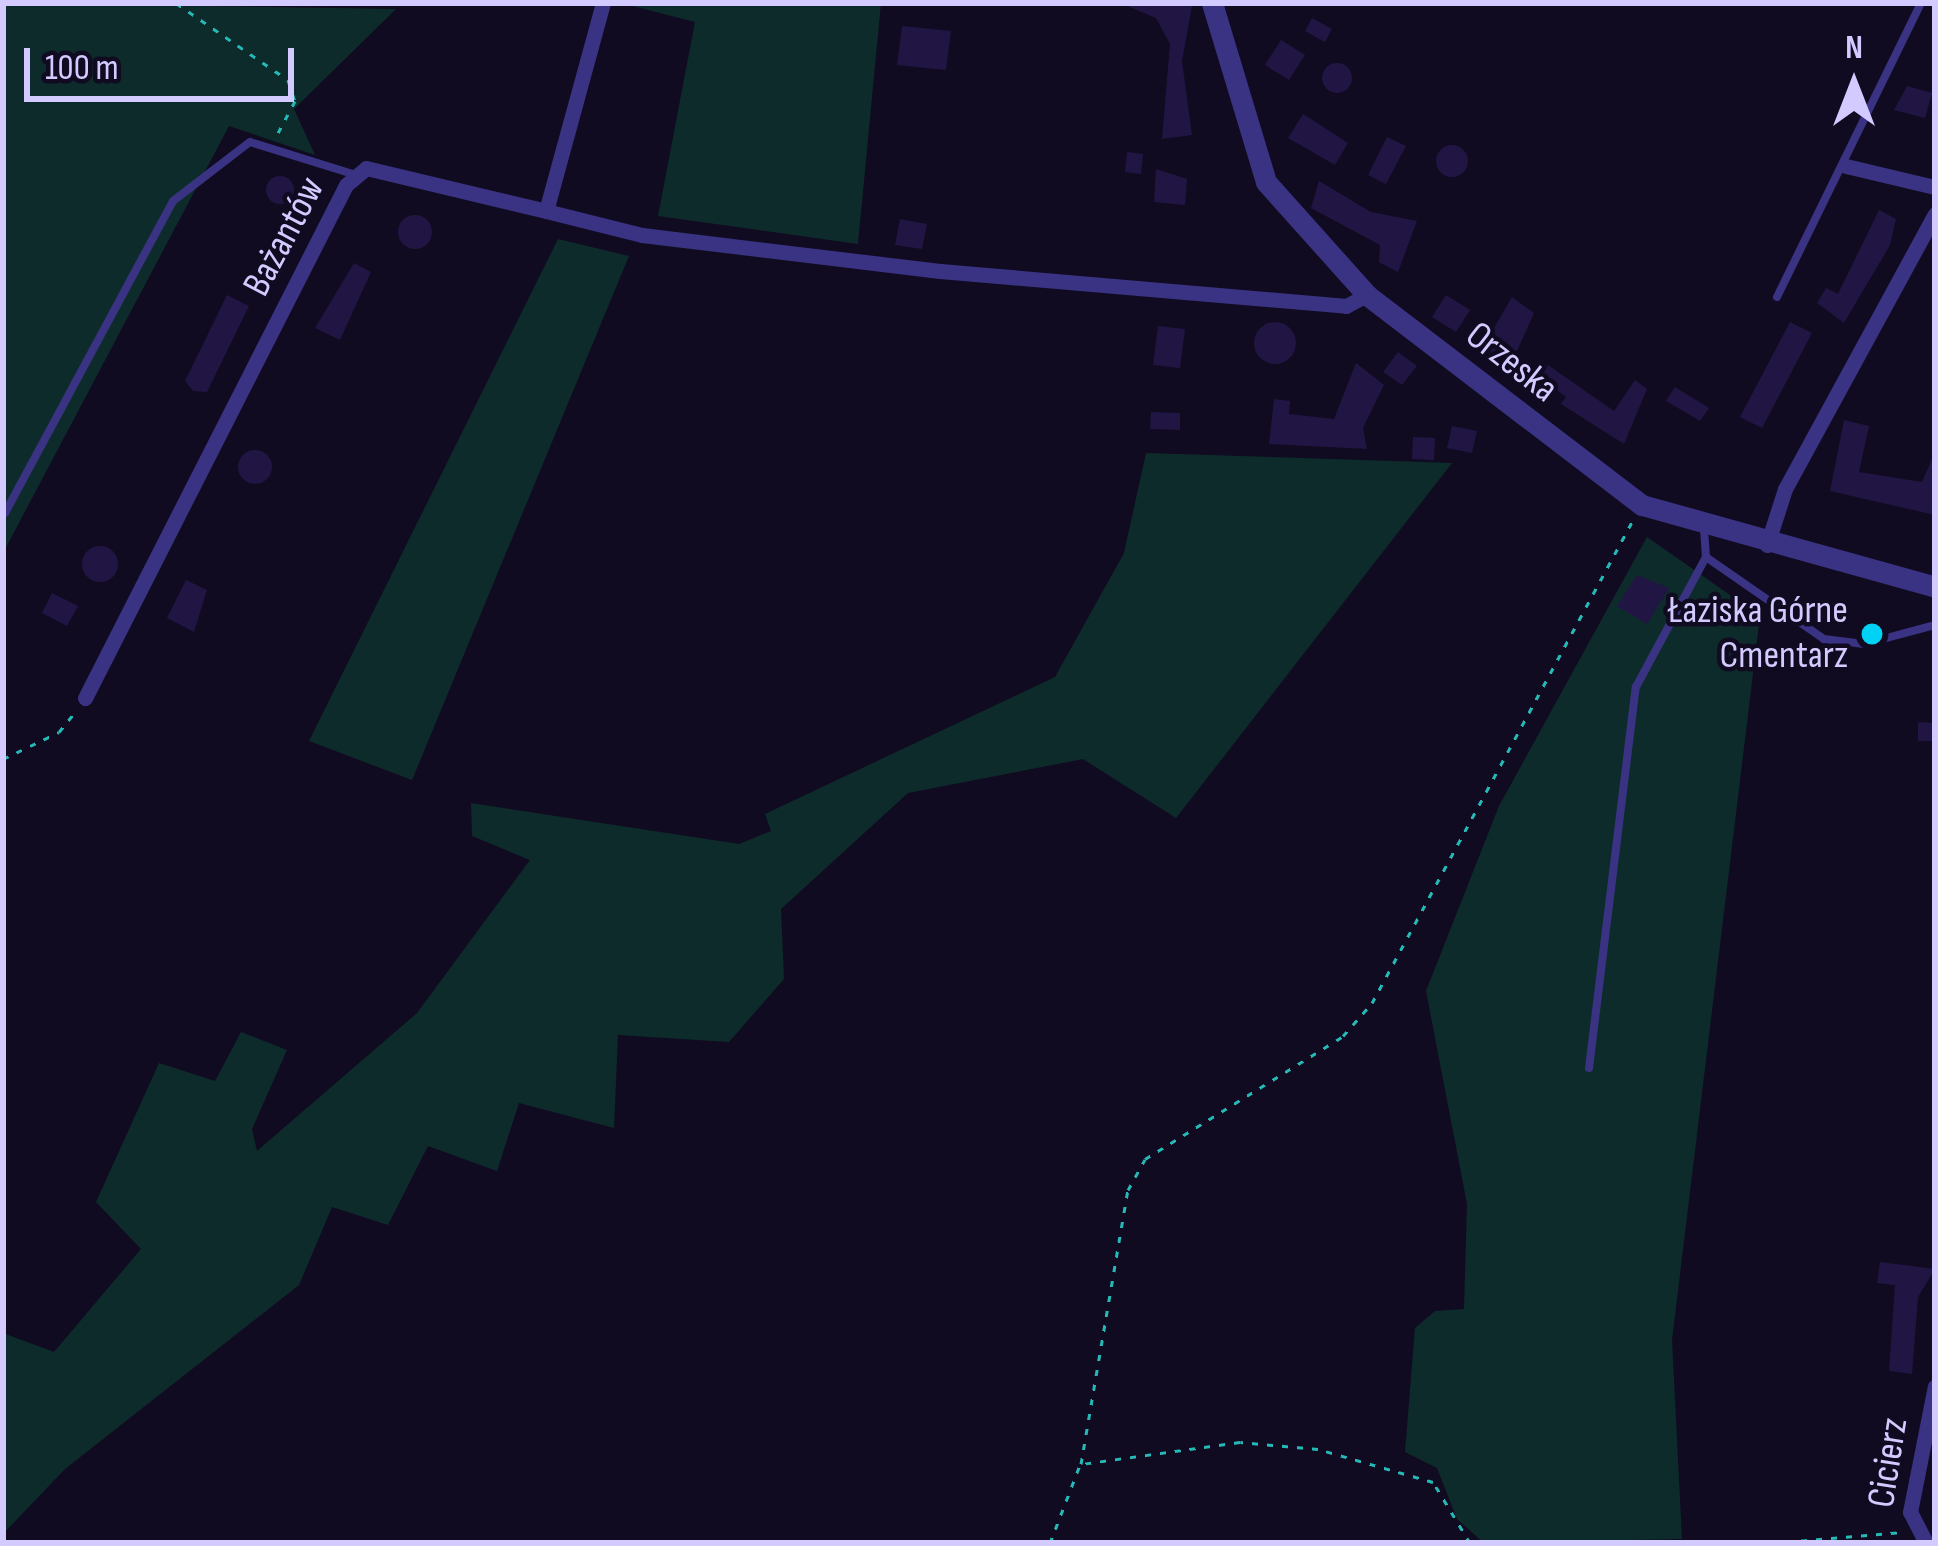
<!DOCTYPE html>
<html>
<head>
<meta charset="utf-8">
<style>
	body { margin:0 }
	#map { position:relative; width:1938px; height:1546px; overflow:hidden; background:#100b21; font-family:"Sofia Sans Condensed",sans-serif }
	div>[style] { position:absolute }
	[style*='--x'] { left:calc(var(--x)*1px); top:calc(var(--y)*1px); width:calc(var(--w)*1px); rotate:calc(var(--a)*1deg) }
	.green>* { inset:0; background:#0e2b2b }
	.building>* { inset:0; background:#211643 }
	.round { border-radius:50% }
	.path>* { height:3px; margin-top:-1.5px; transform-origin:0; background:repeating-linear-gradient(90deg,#25b9b7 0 6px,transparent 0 15px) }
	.service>* { height:8px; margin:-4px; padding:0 4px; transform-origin:4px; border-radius:4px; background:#3a3383 }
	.minor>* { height:15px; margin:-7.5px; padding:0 7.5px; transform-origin:7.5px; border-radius:7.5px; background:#3a3383 }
	.tertiary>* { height:21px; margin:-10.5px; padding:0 10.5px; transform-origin:10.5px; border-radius:10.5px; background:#3a3383 }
	.dots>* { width:33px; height:33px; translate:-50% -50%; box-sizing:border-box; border:6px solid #100b21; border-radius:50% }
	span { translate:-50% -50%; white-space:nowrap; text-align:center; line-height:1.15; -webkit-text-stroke:9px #100b21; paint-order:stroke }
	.street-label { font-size:39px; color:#d3cbff }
	.poi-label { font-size:39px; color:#d3cbff }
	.right { translate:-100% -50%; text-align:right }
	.frame { position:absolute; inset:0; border:6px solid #d3cbff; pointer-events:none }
	.north { position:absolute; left:1794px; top:24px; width:120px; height:120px; -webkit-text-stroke:9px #100b21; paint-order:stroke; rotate:0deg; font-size:33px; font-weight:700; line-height:48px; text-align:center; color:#d3cbff }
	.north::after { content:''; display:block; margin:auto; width:42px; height:54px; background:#d3cbff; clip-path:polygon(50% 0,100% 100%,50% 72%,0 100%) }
	.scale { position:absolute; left:24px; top:48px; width:270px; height:54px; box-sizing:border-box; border:6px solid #d3cbff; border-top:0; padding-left:15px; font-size:36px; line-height:42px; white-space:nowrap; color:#d3cbff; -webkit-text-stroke:9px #100b21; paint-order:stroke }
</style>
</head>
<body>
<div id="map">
	<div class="green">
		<i style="clip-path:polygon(3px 3px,396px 9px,294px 109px,315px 155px,229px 126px,3px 553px)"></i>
		<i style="clip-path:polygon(621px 3px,881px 3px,858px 244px,658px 216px,695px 22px)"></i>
		<i style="clip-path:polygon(558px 239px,629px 256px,412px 780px,309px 741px)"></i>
		<i style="clip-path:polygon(1146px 453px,1452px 463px,1176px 818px,1083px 759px,908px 793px,781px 909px,784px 979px,729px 1042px,618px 1035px,614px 1128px,519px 1103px,497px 1171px,428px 1146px,388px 1225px,332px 1207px,299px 1285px,65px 1469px,3px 1534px,3px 1333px,54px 1352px,141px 1249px,96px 1202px,159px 1063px,215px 1081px,241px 1032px,287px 1050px,252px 1129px,257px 1151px,417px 1013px,530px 860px,472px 836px,471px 803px,739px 844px,771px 831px,765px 814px,1055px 677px,1124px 553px)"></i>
		<i style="clip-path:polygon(1647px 537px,1760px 616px,1672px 1340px,1682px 1539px,1484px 1543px,1457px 1519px,1437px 1468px,1405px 1452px,1415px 1328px,1435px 1311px,1464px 1309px,1467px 1204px,1426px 991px,1499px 806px)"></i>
	</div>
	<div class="building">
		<i style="clip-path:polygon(1120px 3px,1192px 6px,1182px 61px,1192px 135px,1162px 139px,1170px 44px,1156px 18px)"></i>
		<i style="clip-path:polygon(1312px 18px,1332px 29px,1325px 42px,1305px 31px)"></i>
		<i style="clip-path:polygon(902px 26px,951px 31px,946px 70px,897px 65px)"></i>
		<i style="clip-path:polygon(1281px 40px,1305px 55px,1289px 80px,1265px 65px)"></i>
		<i class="round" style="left:1322px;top:63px;width:30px;height:30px"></i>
		<i style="clip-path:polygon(1907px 86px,1932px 93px,1925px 118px,1894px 110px)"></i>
		<i style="clip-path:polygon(1303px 114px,1348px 143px,1335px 165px,1288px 138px)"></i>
		<i style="clip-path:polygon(1387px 137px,1406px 146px,1386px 184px,1368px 175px)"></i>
		<i class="round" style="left:1436px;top:145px;width:32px;height:32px"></i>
		<i style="clip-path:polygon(1127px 152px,1143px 154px,1141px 174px,1125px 172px)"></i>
		<i style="clip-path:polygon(1156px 169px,1187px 179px,1185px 205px,1154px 202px)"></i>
		<i class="round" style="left:266px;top:176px;width:28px;height:28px"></i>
		<i style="clip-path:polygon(1319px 181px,1371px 212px,1417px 221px,1398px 272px,1379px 262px,1380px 245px,1311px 208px)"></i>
		<i style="clip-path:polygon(1879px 210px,1896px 219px,1890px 245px,1844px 323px,1817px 303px,1826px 288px,1838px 294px)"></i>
		<i class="round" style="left:398px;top:215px;width:34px;height:34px"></i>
		<i style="clip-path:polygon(900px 219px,927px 224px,922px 249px,895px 245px)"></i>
		<i style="clip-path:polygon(354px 263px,371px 272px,340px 340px,315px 328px)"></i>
		<i style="clip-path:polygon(227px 295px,249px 306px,207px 392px,193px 391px,185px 381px)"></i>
		<i style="clip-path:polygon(1446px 295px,1470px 310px,1456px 332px,1432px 317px)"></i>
		<i style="clip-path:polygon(1512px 297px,1534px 313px,1509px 369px,1481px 350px)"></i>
		<i style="clip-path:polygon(1790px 322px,1812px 333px,1762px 428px,1740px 417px)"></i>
		<i class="round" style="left:1254px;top:322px;width:42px;height:42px"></i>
		<i style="clip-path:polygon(1158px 326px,1185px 329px,1180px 368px,1153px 365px)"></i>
		<i style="clip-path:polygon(1398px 352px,1417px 366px,1402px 385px,1383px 372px)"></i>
		<i style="clip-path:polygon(1356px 363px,1384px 385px,1363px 428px,1367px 449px,1269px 444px,1274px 399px,1290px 401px,1289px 414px,1334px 419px)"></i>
		<i style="clip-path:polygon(1548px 365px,1614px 411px,1635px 380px,1647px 389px,1624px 444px,1561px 404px,1566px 397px,1539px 377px)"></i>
		<i style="clip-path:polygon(1675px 387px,1709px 408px,1700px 421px,1666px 401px)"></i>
		<i style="clip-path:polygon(1151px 412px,1180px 413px,1180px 430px,1150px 429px)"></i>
		<i style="clip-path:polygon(1844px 420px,1869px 426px,1859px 472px,1922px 482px,1935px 452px,1935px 515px,1830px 491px)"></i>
		<i style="clip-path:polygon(1452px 426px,1477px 431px,1472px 453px,1447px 448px)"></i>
		<i style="clip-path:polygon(1413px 437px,1435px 438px,1434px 460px,1412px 459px)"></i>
		<i class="round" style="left:238px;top:450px;width:34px;height:34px"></i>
		<i class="round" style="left:82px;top:546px;width:36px;height:36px"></i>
		<i style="clip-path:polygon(1637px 575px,1669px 588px,1647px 624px,1617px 606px)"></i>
		<i style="clip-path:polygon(186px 580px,207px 590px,194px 632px,167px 618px)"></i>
		<i style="clip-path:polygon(52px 593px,78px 606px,67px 626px,42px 613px)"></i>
		<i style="clip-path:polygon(1918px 722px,1935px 723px,1935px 741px,1918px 741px)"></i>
		<i style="clip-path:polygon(1880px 1262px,1935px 1269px,1918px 1297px,1912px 1374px,1889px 1371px,1895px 1285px,1877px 1283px)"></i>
	</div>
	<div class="path">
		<i style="--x:176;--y:3;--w:136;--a:34.5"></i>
		<i style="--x:288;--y:80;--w:22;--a:72"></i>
		<i style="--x:295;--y:101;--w:40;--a:118"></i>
		<i style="--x:3;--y:759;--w:62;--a:-25.7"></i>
		<i style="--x:59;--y:732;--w:26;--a:-51"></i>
		<i style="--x:1050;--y:1543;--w:84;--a:-69"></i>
		<i style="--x:1470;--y:1543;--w:71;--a:-121.2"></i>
		<i style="--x:1433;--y:1482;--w:120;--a:-164"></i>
		<i style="--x:1318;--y:1449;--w:78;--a:-174.9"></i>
		<i style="--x:1240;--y:1442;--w:161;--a:172.1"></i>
		<i style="--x:1081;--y:1464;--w:278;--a:-80.3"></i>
		<i style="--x:1128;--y:1190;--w:35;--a:-61"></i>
		<i style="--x:1145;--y:1159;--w:233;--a:-31.8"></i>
		<i style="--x:1343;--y:1036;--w:44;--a:-48.7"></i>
		<i style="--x:1372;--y:1003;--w:549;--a:-61.61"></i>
		<i style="--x:1771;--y:1543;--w:132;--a:-4.8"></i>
	</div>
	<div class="service">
		<i style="--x:1777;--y:297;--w:327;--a:-63.9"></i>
		<i style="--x:5;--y:513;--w:354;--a:-61.7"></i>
		<i style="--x:173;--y:201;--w:97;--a:-37.5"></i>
		<i style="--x:250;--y:142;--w:111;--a:17.3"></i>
		<i style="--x:1704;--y:529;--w:28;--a:86"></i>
		<i style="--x:1706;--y:557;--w:144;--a:34.8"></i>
		<i style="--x:1824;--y:639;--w:40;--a:7.1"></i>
		<i style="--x:1864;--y:644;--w:73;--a:-15"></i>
		<i style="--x:1589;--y:1068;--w:384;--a:-83"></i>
		<i style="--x:1636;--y:687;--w:148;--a:-61.7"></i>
	</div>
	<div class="minor">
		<i style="--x:1846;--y:166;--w:91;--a:13.3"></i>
		<i style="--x:546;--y:211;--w:99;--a:14"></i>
		<i style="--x:642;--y:235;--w:300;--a:6.9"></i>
		<i style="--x:940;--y:271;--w:408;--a:4.9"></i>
		<i style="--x:1346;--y:306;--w:24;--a:-28"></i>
		<i style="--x:1767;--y:545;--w:59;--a:-72.2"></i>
		<i style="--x:1785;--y:489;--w:313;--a:-61.4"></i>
		<i style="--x:85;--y:698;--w:576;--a:-63.03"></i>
		<i style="--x:346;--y:185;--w:26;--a:-40"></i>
		<i style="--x:366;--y:168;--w:185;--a:13.4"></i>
		<i style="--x:546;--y:211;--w:216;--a:-74.7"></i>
		<i style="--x:1926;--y:1543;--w:35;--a:-117"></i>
		<i style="--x:1910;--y:1512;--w:128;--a:-78.8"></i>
	</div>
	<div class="tertiary">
		<i style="--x:1212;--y:3;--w:187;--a:73.2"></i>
		<i style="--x:1266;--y:182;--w:152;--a:48.2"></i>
		<i style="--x:1367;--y:295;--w:346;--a:37.4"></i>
		<i style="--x:1642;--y:505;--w:304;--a:15.6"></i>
	</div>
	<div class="dots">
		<i style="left:1872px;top:634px;background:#00d2f6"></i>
	</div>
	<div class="street-label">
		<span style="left:285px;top:237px;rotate:-62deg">Bażantów</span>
		<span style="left:1511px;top:363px;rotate:38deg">Orzeska</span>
		<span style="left:1889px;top:1463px;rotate:-81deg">Cicierz</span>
	</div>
	<div class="poi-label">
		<span class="right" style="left:1848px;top:634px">Łaziska Górne<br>Cmentarz</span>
	</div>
	<div class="frame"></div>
	<div class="north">N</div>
	<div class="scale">100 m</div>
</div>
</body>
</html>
